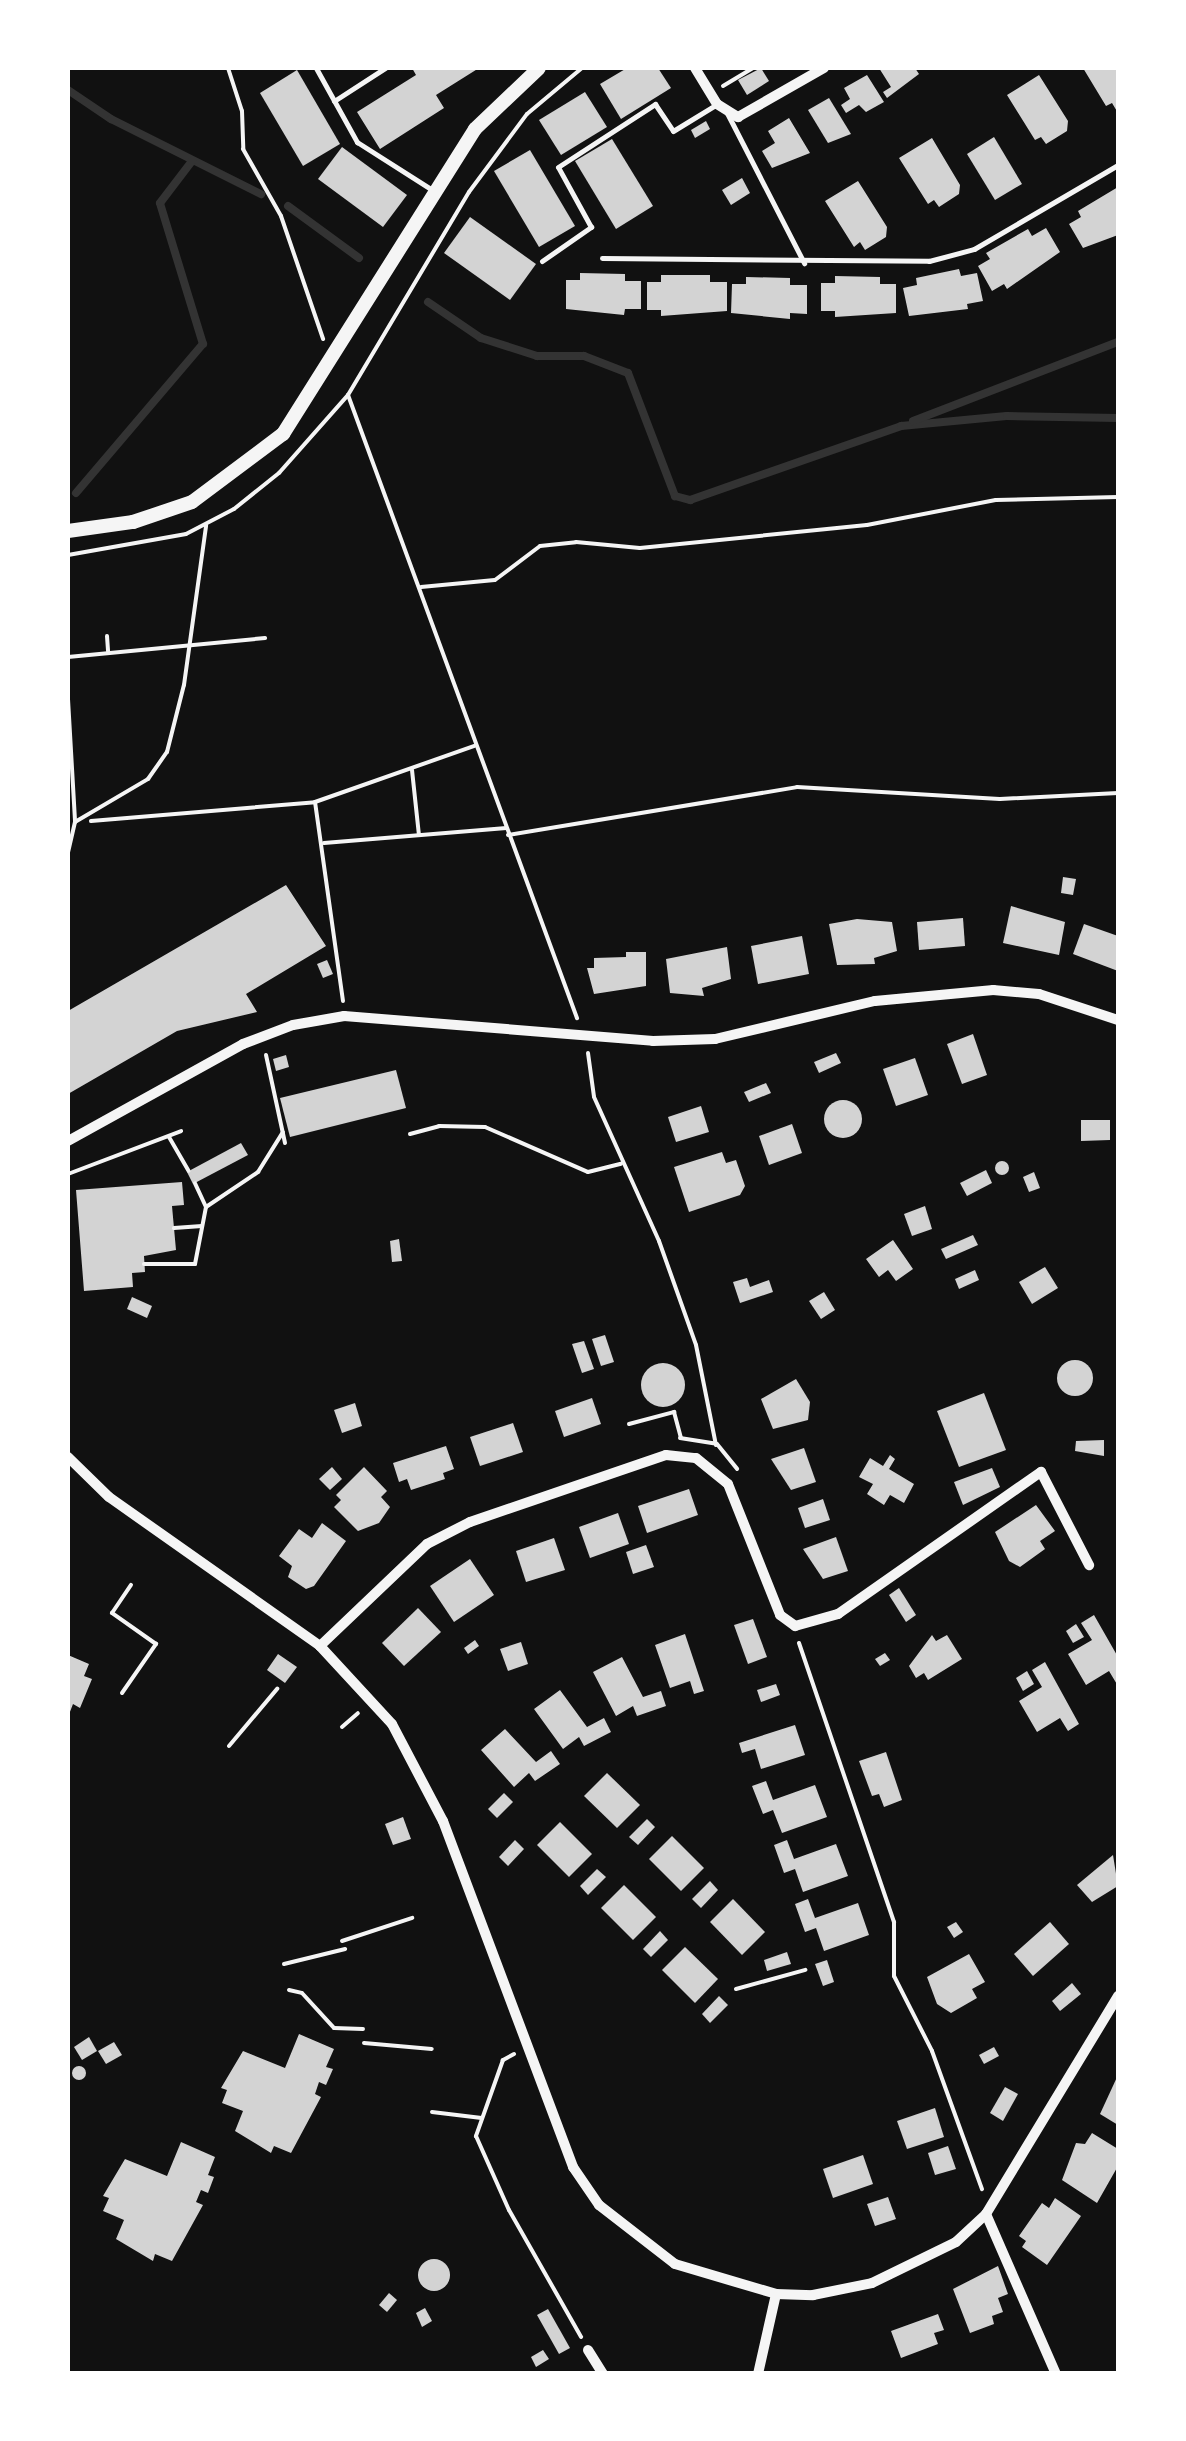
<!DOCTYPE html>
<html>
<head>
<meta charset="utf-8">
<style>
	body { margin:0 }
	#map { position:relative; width:1186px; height:2441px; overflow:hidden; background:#111; font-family:Jost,sans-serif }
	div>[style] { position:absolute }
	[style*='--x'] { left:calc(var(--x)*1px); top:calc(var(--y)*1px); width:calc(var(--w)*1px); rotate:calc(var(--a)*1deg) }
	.stream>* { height:8px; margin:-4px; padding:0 4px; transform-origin:4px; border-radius:4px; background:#333 }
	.building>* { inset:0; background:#d3d3d3 }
	.round { border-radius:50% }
	.path>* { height:4px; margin:-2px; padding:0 2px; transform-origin:2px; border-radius:2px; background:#f5f5f5 }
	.service>* { height:5px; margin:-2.5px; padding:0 2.5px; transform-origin:2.5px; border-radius:2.5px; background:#f5f5f5 }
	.minor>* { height:10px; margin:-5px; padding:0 5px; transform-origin:5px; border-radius:5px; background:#f5f5f5 }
	.tertiary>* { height:14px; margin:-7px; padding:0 7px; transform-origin:7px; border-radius:7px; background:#f5f5f5 }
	span { translate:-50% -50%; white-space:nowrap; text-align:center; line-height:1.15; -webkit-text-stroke:8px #fff; paint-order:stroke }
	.frame { position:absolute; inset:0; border:70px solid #fff; pointer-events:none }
</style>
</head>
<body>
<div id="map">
	<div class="stream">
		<i style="--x:68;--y:90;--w:52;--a:34"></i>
		<i style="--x:111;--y:119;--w:168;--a:26.6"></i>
		<i style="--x:288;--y:206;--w:88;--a:36.2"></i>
		<i style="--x:428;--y:302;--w:64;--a:34.2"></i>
		<i style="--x:481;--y:338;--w:59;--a:17.8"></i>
		<i style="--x:537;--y:356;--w:47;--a:0"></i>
		<i style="--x:584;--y:356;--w:47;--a:21.1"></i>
		<i style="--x:628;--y:373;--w:132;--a:69.1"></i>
		<i style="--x:675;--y:496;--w:16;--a:15"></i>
		<i style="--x:690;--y:500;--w:224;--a:-19.3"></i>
		<i style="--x:901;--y:426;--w:106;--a:-5.4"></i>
		<i style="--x:1007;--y:416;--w:111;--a:1"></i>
		<i style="--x:913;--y:421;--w:220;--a:-21.1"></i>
		<i style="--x:76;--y:493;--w:196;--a:-49.6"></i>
		<i style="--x:203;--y:344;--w:147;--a:-107"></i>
		<i style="--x:160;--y:203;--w:53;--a:-52.7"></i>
	</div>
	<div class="building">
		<i style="clip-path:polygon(412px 68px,479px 68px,436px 95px,444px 108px,380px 149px,357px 112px,416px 75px)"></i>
		<i style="clip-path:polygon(627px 68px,658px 68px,671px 88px,621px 119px,600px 84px)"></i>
		<i style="clip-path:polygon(761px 68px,769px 81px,747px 95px,738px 80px)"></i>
		<i style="clip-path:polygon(879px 68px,915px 68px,919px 74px,887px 98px,883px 92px,891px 87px)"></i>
		<i style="clip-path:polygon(1083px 68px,1118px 68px,1118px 113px,1112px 103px,1106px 106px)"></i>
		<i style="clip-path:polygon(297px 70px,340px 144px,303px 166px,260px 93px)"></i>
		<i style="clip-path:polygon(867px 75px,884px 102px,866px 112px,859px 105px,846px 113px,841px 105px,850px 99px,844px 88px)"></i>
		<i style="clip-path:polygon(1039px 75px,1068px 121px,1067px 131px,1046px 144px,1041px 137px,1035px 140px,1007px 95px)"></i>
		<i style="clip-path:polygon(585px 92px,607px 127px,561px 155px,539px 120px)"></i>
		<i style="clip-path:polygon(829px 98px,851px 134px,828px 143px,808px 110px)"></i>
		<i style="clip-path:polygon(789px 118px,810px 153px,772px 168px,762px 151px,775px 143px,768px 131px)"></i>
		<i style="clip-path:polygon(706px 121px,710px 129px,695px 138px,691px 130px)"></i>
		<i style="clip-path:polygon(994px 137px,1022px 184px,995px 200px,967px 154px)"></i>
		<i style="clip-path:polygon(932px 138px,960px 185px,959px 194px,939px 207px,934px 200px,928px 204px,899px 158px)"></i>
		<i style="clip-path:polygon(612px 139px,653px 206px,616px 229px,575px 161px)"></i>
		<i style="clip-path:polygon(342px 147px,407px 195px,383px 227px,318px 179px)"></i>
		<i style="clip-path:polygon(530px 150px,575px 226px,539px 247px,494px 171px)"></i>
		<i style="clip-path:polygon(742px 178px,750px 193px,731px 205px,722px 190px)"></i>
		<i style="clip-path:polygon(858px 181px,887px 227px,886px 237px,865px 250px,860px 242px,854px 247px,825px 201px)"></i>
		<i style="clip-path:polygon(1118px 187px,1118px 235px,1083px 248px,1069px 224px,1081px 217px,1078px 211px)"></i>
		<i style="clip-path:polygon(470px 217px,536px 264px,510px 300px,444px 253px)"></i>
		<i style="clip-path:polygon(1046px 228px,1060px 252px,1007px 289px,1004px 284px,992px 291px,978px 266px,990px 259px,986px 253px,1028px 229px,1032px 236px)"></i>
		<i style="clip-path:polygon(959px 269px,961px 276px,977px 273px,983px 301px,967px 304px,968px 309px,909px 316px,903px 288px,917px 285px,916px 278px)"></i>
		<i style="clip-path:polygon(580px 273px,625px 274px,625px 281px,641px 281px,641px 309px,625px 309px,624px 315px,566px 309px,566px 280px,580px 280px)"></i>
		<i style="clip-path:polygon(661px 275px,710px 275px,710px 282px,727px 282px,727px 311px,661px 316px,661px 310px,647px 310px,647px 282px,661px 282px)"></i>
		<i style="clip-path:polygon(835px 276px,880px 277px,880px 284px,896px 284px,896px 313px,835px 317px,835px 311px,821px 311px,821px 283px,835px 283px)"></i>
		<i style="clip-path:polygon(746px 277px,790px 278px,790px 285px,807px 285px,807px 314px,790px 313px,790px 319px,731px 313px,732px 284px,746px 284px)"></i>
		<i style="clip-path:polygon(1063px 877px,1076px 879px,1073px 895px,1061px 893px)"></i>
		<i style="clip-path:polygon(286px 885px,326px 946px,246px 994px,257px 1012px,177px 1031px,68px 1094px,68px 1011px)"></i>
		<i style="clip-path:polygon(1011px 906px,1065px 922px,1059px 955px,1003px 943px)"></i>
		<i style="clip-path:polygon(963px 918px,965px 946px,919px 950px,917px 922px)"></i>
		<i style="clip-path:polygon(857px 919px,892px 922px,897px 951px,874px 958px,875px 964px,837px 965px,829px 924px)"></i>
		<i style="clip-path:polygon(1084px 924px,1118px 936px,1118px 971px,1073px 954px)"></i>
		<i style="clip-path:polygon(802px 936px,809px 974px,758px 984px,751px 946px)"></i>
		<i style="clip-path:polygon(727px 947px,731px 979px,702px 988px,704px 996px,670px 993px,666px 959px)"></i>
		<i style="clip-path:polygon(626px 952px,646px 952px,646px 986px,594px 994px,587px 968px,594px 968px,594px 958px,626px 957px)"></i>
		<i style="clip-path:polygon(327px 960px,333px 974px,323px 978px,317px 964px)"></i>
		<i style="clip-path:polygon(973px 1034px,987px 1075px,962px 1084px,947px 1044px)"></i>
		<i style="clip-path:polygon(836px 1053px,841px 1063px,819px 1073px,814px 1062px)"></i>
		<i style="clip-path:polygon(286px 1055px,289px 1067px,276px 1071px,273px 1059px)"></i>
		<i style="clip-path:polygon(915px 1058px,928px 1095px,896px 1106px,883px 1069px)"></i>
		<i style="clip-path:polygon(396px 1070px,406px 1108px,290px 1137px,280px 1098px)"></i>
		<i style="clip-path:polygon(766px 1083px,771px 1093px,749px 1102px,744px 1092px)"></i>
		<i class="round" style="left:824px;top:1100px;width:38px;height:38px"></i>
		<i style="clip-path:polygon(701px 1106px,709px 1132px,676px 1142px,668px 1117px)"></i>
		<i style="clip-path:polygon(1081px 1120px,1110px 1120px,1110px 1140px,1081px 1141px)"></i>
		<i style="clip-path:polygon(792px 1124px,802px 1153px,769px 1165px,759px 1136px)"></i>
		<i style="clip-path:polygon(241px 1143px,248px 1155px,193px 1184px,187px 1172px)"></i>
		<i style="clip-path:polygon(722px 1152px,726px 1163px,736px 1160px,745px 1186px,740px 1195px,689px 1212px,674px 1167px)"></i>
		<i class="round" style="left:995px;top:1161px;width:14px;height:14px"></i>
		<i style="clip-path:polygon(986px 1170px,992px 1183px,967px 1196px,960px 1183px)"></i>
		<i style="clip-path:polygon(1034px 1172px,1040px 1188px,1029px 1192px,1023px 1177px)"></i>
		<i style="clip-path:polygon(182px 1182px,184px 1205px,172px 1206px,176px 1250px,144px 1256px,145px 1272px,132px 1273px,133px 1287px,84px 1291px,76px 1190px)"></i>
		<i style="clip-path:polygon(925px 1206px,932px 1229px,912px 1236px,904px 1214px)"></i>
		<i style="clip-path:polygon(973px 1235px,978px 1245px,946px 1259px,941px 1249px)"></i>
		<i style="clip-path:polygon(399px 1239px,402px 1261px,392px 1262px,390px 1241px)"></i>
		<i style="clip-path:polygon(893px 1240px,913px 1269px,896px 1281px,888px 1270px,879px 1277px,866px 1259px)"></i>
		<i style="clip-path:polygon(1045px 1267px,1058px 1288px,1032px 1304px,1019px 1282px)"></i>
		<i style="clip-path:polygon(975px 1270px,979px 1280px,959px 1289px,955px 1279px)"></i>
		<i style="clip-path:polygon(747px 1278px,750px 1287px,769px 1280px,773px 1292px,740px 1303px,733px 1282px)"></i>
		<i style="clip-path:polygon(824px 1292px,835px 1310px,821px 1319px,809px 1301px)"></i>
		<i style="clip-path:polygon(132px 1297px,152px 1306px,147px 1318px,127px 1309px)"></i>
		<i style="clip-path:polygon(605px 1335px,614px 1362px,601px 1366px,592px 1339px)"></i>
		<i style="clip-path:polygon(584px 1341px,594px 1369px,582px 1373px,572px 1344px)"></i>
		<i class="round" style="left:1057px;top:1360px;width:36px;height:36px"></i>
		<i class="round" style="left:641px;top:1363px;width:44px;height:44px"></i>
		<i style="clip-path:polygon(796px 1379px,810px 1402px,808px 1420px,773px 1429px,761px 1399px)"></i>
		<i style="clip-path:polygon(984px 1393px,1006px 1450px,959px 1467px,937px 1411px)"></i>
		<i style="clip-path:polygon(592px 1398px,601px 1424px,564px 1437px,555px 1411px)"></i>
		<i style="clip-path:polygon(355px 1403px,362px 1426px,342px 1433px,334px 1410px)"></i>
		<i style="clip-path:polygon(513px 1423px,523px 1452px,480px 1466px,470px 1437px)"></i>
		<i style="clip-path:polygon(1104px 1440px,1104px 1456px,1075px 1451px,1076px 1441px)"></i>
		<i style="clip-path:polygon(446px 1446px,454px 1469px,443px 1473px,445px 1479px,411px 1490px,407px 1479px,399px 1482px,393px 1463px)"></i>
		<i style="clip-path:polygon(804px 1448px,816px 1482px,791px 1490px,771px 1459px)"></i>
		<i style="clip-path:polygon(890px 1455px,895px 1459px,889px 1469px,914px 1484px,904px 1503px,890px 1495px,884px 1505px,867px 1494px,873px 1484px,859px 1477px,870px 1458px,883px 1466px)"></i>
		<i style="clip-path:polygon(332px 1467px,342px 1479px,330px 1490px,319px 1479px)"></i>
		<i style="clip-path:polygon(364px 1467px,387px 1491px,381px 1497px,390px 1507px,379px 1523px,358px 1531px,334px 1507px,341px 1500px,336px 1495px)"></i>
		<i style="clip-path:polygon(992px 1468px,1000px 1487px,963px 1505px,954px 1482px)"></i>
		<i style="clip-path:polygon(689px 1489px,698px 1515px,647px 1533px,638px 1506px)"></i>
		<i style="clip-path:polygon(823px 1499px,830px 1520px,805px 1528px,798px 1508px)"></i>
		<i style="clip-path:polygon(1036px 1505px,1055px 1531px,1040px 1541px,1045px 1549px,1020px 1567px,1009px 1561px,995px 1532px)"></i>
		<i style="clip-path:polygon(618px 1513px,629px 1544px,590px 1558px,579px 1527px)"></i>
		<i style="clip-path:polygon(322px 1523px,346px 1541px,314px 1586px,306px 1589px,288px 1577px,292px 1566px,279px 1556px,299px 1529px,312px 1538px)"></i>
		<i style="clip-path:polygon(836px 1537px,848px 1571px,823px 1579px,803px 1549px)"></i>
		<i style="clip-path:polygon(554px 1538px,565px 1570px,526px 1582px,516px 1551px)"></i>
		<i style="clip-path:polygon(646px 1545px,654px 1567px,633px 1574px,626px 1552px)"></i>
		<i style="clip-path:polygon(470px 1559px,494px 1595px,454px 1622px,430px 1586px)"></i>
		<i style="clip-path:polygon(899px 1588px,916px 1615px,906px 1622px,889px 1595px)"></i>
		<i style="clip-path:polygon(418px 1608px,441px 1632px,404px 1666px,382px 1643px)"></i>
		<i style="clip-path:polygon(1094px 1615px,1118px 1657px,1118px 1686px,1109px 1671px,1086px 1685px,1068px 1654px,1092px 1640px,1081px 1623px)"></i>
		<i style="clip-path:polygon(753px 1619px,767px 1657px,748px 1664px,734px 1625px)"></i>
		<i style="clip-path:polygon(1076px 1624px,1084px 1637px,1073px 1643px,1066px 1631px)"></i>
		<i style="clip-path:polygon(685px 1634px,704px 1691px,694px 1694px,690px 1681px,670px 1688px,655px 1645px)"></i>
		<i style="clip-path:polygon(932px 1635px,936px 1641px,947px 1635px,962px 1659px,928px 1680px,924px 1673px,916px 1678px,909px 1666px)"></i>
		<i style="clip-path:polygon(475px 1640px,479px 1646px,468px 1654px,464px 1648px)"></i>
		<i style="clip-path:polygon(521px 1642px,528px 1664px,508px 1671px,500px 1649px)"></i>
		<i style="clip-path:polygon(885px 1653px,890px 1660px,880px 1666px,875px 1659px)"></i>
		<i style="clip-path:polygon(278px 1654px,297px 1667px,285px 1683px,267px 1670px)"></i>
		<i style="clip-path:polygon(68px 1655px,89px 1664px,84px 1676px,92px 1679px,80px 1708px,73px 1704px,68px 1717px)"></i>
		<i style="clip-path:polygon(622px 1657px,643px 1697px,661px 1691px,666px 1706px,637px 1716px,633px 1706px,616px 1716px,593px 1672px)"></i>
		<i style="clip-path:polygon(1045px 1662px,1079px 1724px,1068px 1731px,1060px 1718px,1037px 1732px,1019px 1701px,1042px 1687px,1032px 1670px)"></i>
		<i style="clip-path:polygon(1027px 1671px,1034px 1684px,1023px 1691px,1016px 1678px)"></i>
		<i style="clip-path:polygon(776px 1684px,780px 1695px,761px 1702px,757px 1690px)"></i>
		<i style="clip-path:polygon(560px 1690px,587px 1727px,604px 1718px,611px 1732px,584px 1746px,579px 1737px,563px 1749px,534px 1709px)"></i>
		<i style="clip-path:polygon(795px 1725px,805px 1755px,761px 1769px,755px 1749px,742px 1753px,739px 1743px)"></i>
		<i style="clip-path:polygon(505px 1729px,536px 1762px,551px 1751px,560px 1764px,535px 1781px,529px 1773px,514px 1787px,481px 1750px)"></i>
		<i style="clip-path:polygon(886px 1752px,902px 1800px,884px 1807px,879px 1794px,872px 1796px,859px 1761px)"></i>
		<i style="clip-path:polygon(607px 1773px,640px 1805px,617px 1828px,584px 1796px)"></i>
		<i style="clip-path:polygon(766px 1781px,773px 1800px,815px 1785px,827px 1817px,782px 1833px,773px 1810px,763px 1814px,752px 1786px)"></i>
		<i style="clip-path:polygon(504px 1793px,513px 1802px,497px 1818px,488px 1809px)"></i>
		<i style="clip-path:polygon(403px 1817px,411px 1839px,393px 1845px,385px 1824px)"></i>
		<i style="clip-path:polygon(647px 1819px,655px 1827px,638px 1845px,629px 1837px)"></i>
		<i style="clip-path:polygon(560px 1822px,592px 1854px,569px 1877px,537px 1845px)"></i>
		<i style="clip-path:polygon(672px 1836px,704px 1868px,681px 1891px,649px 1859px)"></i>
		<i style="clip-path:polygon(515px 1840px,524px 1849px,508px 1866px,499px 1857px)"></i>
		<i style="clip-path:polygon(787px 1840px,794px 1859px,836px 1844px,848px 1876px,803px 1892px,795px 1869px,784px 1873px,774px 1845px)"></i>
		<i style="clip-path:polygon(1113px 1855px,1118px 1886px,1092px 1902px,1077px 1885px)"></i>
		<i style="clip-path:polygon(597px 1869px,606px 1877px,588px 1895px,580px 1886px)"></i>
		<i style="clip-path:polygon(710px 1881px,718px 1890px,701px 1908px,692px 1899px)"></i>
		<i style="clip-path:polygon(624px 1885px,656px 1917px,633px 1940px,601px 1908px)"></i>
		<i style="clip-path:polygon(733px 1899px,765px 1932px,742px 1955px,710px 1922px)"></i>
		<i style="clip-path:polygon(808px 1899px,815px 1918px,858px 1903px,869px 1935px,824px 1951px,816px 1928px,805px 1932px,795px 1904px)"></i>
		<i style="clip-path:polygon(956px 1922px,963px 1932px,954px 1938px,947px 1927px)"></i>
		<i style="clip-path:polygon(1050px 1922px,1069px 1944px,1033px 1976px,1014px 1954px)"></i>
		<i style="clip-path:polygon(660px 1931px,668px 1940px,651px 1957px,643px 1949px)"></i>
		<i style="clip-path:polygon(685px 1947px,718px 1979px,695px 2003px,662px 1970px)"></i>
		<i style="clip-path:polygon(787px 1952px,791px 1964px,767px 1971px,764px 1960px)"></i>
		<i style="clip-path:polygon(969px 1954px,985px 1982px,972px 1989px,977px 1998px,951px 2013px,937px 2004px,927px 1977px)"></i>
		<i style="clip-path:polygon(827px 1960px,834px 1982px,823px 1986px,815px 1964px)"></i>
		<i style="clip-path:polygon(1072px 1983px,1081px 1994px,1060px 2011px,1052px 2001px)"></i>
		<i style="clip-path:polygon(719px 1996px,728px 2005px,710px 2023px,702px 2014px)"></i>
		<i style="clip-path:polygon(299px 2034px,334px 2049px,326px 2067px,333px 2069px,326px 2085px,319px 2082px,315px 2094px,321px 2097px,291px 2153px,274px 2146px,271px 2153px,235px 2131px,243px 2111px,222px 2103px,227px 2090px,221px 2088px,243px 2051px,285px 2068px)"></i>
		<i style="clip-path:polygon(89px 2037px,97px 2051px,82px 2060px,74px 2047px)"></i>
		<i style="clip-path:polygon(114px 2042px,122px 2055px,106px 2064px,98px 2051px)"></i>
		<i style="clip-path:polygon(994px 2047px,999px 2056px,984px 2064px,979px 2055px)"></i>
		<i class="round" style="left:72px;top:2066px;width:14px;height:14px"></i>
		<i style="clip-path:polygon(1118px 2075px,1118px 2125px,1100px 2114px)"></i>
		<i style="clip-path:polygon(1005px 2087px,1018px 2094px,1003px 2121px,990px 2113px)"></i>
		<i style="clip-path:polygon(935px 2108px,944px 2137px,907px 2149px,897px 2121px)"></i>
		<i style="clip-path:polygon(1092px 2133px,1118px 2149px,1118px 2166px,1097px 2203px,1062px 2180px,1076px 2143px,1085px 2144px)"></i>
		<i style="clip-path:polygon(181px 2142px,215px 2157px,208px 2175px,214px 2177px,208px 2193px,201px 2190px,196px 2202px,203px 2205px,172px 2261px,155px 2254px,153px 2261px,116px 2239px,124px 2220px,103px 2211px,109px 2198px,103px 2196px,125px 2159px,167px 2176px)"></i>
		<i style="clip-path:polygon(948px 2146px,956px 2169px,935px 2175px,928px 2153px)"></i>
		<i style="clip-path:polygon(863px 2155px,873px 2184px,833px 2198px,823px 2169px)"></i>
		<i style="clip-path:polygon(888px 2197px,896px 2219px,875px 2226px,867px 2204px)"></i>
		<i style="clip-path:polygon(1055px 2198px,1081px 2216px,1047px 2265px,1022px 2247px,1026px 2241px,1019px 2236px,1042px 2203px,1049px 2208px)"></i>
		<i class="round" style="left:418px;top:2259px;width:32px;height:32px"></i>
		<i style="clip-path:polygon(998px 2266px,1008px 2294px,998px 2298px,1003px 2312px,992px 2316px,994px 2324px,970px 2333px,953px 2289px)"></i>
		<i style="clip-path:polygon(389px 2293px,397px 2300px,387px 2312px,379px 2305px)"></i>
		<i style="clip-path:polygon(425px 2308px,432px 2321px,422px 2327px,416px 2313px)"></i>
		<i style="clip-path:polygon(548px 2309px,570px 2348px,559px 2354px,537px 2315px)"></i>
		<i style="clip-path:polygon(938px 2314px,944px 2330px,934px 2333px,938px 2344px,901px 2358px,891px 2331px)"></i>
		<i style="clip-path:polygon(543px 2350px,549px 2359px,536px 2367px,531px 2357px)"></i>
	</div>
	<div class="path">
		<i style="--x:228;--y:68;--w:45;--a:72"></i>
		<i style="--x:242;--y:111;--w:38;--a:88"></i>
		<i style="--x:243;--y:149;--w:77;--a:60.4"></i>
		<i style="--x:281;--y:216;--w:130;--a:71.1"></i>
		<i style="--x:723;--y:86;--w:35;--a:-31"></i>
		<i style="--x:348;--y:395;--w:664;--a:69.82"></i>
		<i style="--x:68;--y:555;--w:120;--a:-10.1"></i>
		<i style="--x:186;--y:534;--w:54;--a:-27.5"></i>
		<i style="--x:234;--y:509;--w:58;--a:-38.7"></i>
		<i style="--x:279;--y:473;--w:104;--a:-48.5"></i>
		<i style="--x:348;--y:395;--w:236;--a:-59.2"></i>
		<i style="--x:469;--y:192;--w:97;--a:-53.4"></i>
		<i style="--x:527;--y:114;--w:72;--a:-39.9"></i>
		<i style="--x:421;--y:587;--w:74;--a:-5.4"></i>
		<i style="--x:495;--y:580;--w:56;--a:-37.1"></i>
		<i style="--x:540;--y:546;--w:36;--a:-6"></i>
		<i style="--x:576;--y:542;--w:64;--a:5.4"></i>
		<i style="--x:640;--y:548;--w:228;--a:-5.8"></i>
		<i style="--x:867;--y:525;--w:131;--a:-11"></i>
		<i style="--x:996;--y:500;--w:122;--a:-1.4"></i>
		<i style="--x:107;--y:636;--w:16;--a:86"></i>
		<i style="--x:68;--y:657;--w:198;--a:-5.5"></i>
		<i style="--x:68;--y:699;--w:123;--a:86.7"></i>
		<i style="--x:75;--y:822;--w:31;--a:103"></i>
		<i style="--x:412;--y:770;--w:65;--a:83.9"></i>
		<i style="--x:91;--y:821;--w:225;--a:-4.8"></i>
		<i style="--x:75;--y:822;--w:85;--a:-30.5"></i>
		<i style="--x:148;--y:779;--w:33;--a:-55"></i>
		<i style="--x:167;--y:752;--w:69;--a:-75.8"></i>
		<i style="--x:184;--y:685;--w:161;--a:-82.1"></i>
		<i style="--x:508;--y:835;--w:293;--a:-9.4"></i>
		<i style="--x:797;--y:787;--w:203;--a:3.4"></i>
		<i style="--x:1000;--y:799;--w:118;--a:-2.9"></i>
		<i style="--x:324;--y:843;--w:183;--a:-4.7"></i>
		<i style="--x:343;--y:1001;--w:201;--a:-98"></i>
		<i style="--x:315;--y:802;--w:169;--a:-19.4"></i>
		<i style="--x:588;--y:1053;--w:44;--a:82.2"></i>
		<i style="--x:594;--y:1097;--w:158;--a:65.7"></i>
		<i style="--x:659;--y:1241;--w:110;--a:70.4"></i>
		<i style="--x:696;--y:1345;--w:102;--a:78.7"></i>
		<i style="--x:266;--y:1055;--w:90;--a:77.8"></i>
		<i style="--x:410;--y:1134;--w:30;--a:-15"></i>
		<i style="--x:439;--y:1126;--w:46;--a:1.2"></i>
		<i style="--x:485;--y:1127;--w:112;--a:23.6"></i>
		<i style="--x:588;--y:1172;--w:34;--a:-14"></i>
		<i style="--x:169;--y:1137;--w:39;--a:60"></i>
		<i style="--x:68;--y:1174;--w:121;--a:-20.8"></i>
		<i style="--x:206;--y:1207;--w:63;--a:-33.9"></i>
		<i style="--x:258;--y:1172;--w:47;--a:-58"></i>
		<i style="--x:174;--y:1228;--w:28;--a:-4"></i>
		<i style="--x:144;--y:1264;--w:51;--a:0"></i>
		<i style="--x:195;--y:1264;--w:58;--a:-79.1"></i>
		<i style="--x:206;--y:1207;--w:26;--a:-115"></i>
		<i style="--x:629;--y:1424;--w:47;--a:-14.9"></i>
		<i style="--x:674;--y:1412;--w:27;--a:75"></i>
		<i style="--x:680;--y:1438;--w:37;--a:9"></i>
		<i style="--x:717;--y:1444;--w:32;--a:51"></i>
		<i style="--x:799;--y:1643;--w:295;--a:71.2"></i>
		<i style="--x:894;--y:1922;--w:54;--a:90"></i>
		<i style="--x:894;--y:1976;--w:84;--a:63.1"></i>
		<i style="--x:932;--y:2051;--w:147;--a:70.1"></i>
		<i style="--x:122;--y:1693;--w:60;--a:-55.2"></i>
		<i style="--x:156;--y:1644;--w:54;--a:-144.8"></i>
		<i style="--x:112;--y:1613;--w:34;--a:-56"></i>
		<i style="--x:342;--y:1727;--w:21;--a:-41"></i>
		<i style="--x:229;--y:1746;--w:75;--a:-49.9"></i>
		<i style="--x:342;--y:1941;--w:74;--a:-18.2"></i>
		<i style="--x:284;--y:1964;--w:63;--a:-13.8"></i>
		<i style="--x:736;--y:1989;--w:72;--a:-15.4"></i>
		<i style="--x:289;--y:1990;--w:13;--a:13"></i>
		<i style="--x:302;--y:1993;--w:47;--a:47.6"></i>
		<i style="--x:334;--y:2028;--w:29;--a:2"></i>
		<i style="--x:364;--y:2043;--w:68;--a:5"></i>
		<i style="--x:514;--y:2054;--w:13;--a:151"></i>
		<i style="--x:503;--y:2060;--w:81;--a:109.6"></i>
		<i style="--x:476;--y:2136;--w:81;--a:66"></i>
		<i style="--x:509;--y:2210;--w:146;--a:60.4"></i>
		<i style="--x:432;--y:2112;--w:50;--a:6.8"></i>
	</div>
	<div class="service">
		<i style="--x:316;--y:68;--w:85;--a:61"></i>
		<i style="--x:357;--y:142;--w:91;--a:32.5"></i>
		<i style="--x:334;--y:101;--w:61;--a:-32.9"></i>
		<i style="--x:727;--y:113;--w:169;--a:62.8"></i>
		<i style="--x:602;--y:258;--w:327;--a:0.5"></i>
		<i style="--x:929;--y:261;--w:47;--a:-14.9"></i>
		<i style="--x:974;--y:249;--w:167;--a:-30.3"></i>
		<i style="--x:542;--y:261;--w:60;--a:-34.8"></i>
		<i style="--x:591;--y:227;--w:68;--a:-118.8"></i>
		<i style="--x:558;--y:167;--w:116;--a:-33"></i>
		<i style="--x:655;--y:104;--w:32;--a:56"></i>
		<i style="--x:673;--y:131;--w:52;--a:-31.5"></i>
	</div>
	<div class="minor">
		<i style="--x:695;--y:68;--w:42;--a:58.6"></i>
		<i style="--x:717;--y:104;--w:25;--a:32"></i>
		<i style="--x:738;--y:117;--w:99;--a:-29.7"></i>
		<i style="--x:68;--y:1141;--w:200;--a:-29"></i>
		<i style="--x:243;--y:1044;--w:53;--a:-20.8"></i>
		<i style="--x:293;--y:1025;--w:52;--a:-10"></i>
		<i style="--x:344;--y:1016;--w:310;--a:4.6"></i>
		<i style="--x:653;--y:1041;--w:62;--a:-1.8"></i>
		<i style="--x:715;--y:1039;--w:164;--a:-13.4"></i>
		<i style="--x:875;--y:1001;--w:119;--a:-5.3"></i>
		<i style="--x:993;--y:990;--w:46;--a:5"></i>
		<i style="--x:1039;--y:994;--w:83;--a:18.2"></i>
		<i style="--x:68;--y:1457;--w:57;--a:44.3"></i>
		<i style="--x:109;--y:1497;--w:258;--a:35.2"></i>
		<i style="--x:320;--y:1646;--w:106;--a:47.3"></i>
		<i style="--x:392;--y:1724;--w:110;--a:62.3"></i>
		<i style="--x:443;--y:1821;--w:370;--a:69.4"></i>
		<i style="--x:573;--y:2167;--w:46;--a:55.6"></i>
		<i style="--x:599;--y:2205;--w:96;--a:37.8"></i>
		<i style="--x:675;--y:2264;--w:105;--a:16.5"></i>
		<i style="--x:776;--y:2294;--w:37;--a:2"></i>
		<i style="--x:813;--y:2295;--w:60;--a:-11.5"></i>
		<i style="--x:872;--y:2283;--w:93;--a:-26"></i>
		<i style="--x:956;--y:2242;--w:41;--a:-43"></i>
		<i style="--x:986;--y:2214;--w:255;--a:-58.8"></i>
		<i style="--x:320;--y:1646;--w:148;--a:-43.6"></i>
		<i style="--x:427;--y:1544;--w:48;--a:-27.1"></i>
		<i style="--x:470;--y:1522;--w:207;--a:-18.9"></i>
		<i style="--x:666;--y:1455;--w:30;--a:6"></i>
		<i style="--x:696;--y:1458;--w:41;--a:39.1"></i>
		<i style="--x:728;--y:1484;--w:141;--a:68.3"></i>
		<i style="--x:780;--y:1615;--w:19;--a:36"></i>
		<i style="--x:795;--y:1626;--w:45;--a:-15.6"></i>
		<i style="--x:838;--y:1614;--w:248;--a:-35"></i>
		<i style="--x:1041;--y:1472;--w:105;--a:62.7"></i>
		<i style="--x:986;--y:2214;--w:175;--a:66.4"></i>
		<i style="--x:588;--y:2350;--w:28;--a:58"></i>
		<i style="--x:758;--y:2374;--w:82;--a:-77.3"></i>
	</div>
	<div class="tertiary">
		<i style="--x:68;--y:531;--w:66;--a:-7.9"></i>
		<i style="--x:133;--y:522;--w:62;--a:-18.7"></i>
		<i style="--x:192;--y:502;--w:114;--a:-36.8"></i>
		<i style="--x:283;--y:434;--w:360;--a:-57.8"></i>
		<i style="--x:475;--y:129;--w:88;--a:-43.6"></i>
	</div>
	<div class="frame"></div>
</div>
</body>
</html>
